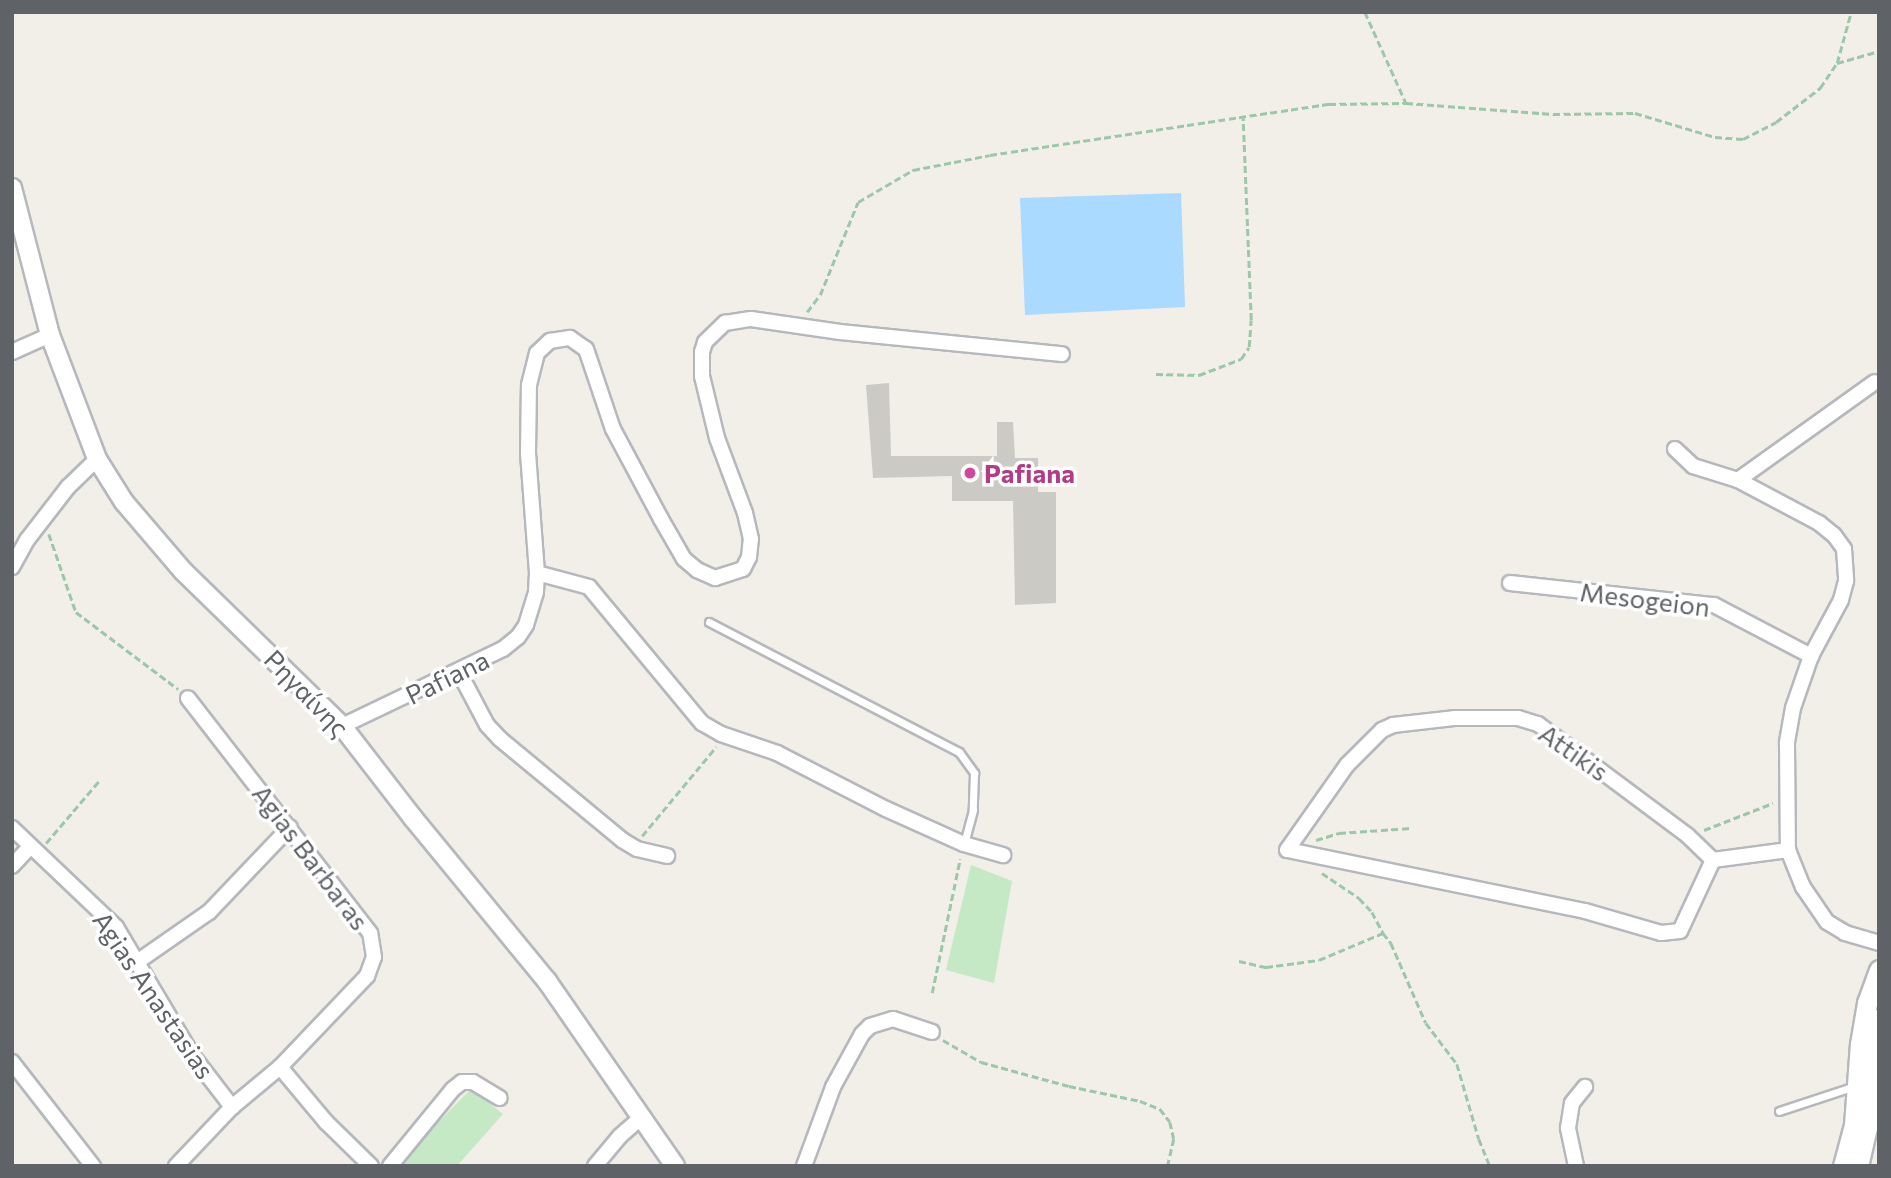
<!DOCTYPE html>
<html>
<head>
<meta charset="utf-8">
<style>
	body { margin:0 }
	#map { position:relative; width:1891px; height:1178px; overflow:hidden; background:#f1efe8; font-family:Commissioner,sans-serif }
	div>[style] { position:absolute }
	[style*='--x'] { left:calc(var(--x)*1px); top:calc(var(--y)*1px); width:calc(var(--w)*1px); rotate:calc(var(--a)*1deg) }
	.green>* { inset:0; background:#c5e8c5 }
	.water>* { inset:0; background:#aadaff }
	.building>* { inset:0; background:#cccac5 }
	.path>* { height:2.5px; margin-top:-1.25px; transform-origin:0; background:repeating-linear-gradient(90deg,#9cc7a9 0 7px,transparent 0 10.5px) }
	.roads { filter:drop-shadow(2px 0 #b5b8bc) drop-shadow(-2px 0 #b5b8bc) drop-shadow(0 2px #b5b8bc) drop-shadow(0 -2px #b5b8bc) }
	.service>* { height:7px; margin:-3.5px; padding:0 3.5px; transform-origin:3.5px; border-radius:3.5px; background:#fff }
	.minor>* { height:14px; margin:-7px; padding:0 7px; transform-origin:7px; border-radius:7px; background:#fff }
	.tertiary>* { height:18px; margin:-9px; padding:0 9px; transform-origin:9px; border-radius:9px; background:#fff }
	.secondary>* { height:19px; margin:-9.5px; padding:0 9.5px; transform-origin:9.5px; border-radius:9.5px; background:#fff }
	.dots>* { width:19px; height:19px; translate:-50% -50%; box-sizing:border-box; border:4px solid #fff; border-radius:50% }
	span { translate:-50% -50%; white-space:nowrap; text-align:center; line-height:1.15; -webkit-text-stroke:7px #fff; paint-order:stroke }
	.hotel-label { font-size:26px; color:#b23c85; font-weight:700 }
	.left { translate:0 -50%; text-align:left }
	.street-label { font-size:26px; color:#5f6368 }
	.frame { position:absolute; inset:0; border:14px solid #5f6368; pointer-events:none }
</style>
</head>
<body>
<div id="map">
	<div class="green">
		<i style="clip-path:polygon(971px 865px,1012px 881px,994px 983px,946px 970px)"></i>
		<i style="clip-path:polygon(471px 1089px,503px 1114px,457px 1166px,395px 1166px)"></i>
	</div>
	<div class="water">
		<i style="clip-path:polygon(1181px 193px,1185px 307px,1025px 315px,1020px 198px)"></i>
	</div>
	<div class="building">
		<i style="clip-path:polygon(889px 383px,891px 456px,997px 456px,997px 422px,1013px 422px,1015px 458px,1038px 458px,1038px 492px,1056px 492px,1056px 603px,1015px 605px,1013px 501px,952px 501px,952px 476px,873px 478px,866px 385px)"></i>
	</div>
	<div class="path">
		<i style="--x:1365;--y:12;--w:100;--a:65.7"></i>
		<i style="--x:1837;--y:63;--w:53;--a:-74.6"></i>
		<i style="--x:807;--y:312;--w:21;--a:-53"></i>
		<i style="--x:820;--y:295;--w:100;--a:-67.8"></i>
		<i style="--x:858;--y:202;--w:64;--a:-30.2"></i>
		<i style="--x:913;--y:170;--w:78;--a:-11"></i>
		<i style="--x:990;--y:155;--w:343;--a:-8.6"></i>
		<i style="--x:1329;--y:104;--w:77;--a:-0.7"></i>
		<i style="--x:1406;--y:103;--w:147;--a:4.3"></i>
		<i style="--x:1553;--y:114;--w:82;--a:-0.7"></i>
		<i style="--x:1635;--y:113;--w:84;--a:16.7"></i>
		<i style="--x:1715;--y:137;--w:28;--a:4"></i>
		<i style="--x:1743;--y:139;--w:37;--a:-27"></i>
		<i style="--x:1776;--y:122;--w:56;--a:-37.7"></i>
		<i style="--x:1820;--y:88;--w:30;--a:-56"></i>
		<i style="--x:1837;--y:63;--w:44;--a:-15.9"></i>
		<i style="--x:1156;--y:374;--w:43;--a:1.3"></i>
		<i style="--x:1199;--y:375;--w:45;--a:-20.9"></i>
		<i style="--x:1241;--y:359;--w:14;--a:-56"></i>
		<i style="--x:1249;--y:347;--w:27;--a:-86"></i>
		<i style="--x:1251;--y:320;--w:202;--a:-92.3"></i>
		<i style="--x:49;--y:534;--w:83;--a:70.9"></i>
		<i style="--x:76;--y:612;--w:128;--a:37"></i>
		<i style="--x:1704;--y:830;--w:74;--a:-21.4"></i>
		<i style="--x:642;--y:836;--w:116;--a:-50.3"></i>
		<i style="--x:1316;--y:840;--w:24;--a:-17"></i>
		<i style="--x:1339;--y:833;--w:72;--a:-4"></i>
		<i style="--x:46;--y:843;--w:82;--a:-49.5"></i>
		<i style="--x:1322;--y:873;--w:45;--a:34"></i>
		<i style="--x:1359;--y:898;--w:19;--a:47"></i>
		<i style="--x:1372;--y:912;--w:24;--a:62"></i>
		<i style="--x:1239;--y:961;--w:28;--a:13"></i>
		<i style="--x:1266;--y:967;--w:53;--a:-7.5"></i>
		<i style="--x:1319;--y:960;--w:69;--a:-22.9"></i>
		<i style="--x:1383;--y:933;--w:13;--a:51"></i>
		<i style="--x:1391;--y:943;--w:87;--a:66.4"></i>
		<i style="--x:1426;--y:1023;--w:51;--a:52.9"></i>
		<i style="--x:1457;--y:1064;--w:78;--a:73.7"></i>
		<i style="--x:1479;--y:1139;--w:29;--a:68"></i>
		<i style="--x:932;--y:993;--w:137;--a:-78.2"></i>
		<i style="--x:943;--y:1040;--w:44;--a:30.1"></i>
		<i style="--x:981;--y:1062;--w:91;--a:15.3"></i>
		<i style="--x:1069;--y:1086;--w:73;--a:11.9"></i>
		<i style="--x:1140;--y:1101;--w:22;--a:22"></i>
		<i style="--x:1160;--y:1109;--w:16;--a:52"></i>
		<i style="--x:1170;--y:1122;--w:17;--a:77"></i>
		<i style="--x:1174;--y:1139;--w:28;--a:103"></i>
	</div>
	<div class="roads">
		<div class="service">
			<i style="--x:709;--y:622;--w:282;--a:27.5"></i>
			<i style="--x:959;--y:752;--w:26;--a:54"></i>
			<i style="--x:974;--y:773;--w:37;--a:92"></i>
			<i style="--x:973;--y:810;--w:35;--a:105"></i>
			<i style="--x:1779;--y:1111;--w:80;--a:-18.2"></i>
		</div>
		<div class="minor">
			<i style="--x:12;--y:352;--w:42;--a:-24.1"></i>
			<i style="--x:1675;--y:449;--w:25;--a:43"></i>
			<i style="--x:1693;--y:466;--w:47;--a:17.3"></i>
			<i style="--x:1738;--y:480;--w:92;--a:28"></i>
			<i style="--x:1819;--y:523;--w:19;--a:39"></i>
			<i style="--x:1834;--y:535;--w:17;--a:54"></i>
			<i style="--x:1844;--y:549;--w:32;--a:86"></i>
			<i style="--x:1846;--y:581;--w:20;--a:105"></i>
			<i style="--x:1841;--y:600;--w:64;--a:118.2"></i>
			<i style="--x:1811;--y:656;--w:55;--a:109.1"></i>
			<i style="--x:1793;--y:708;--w:36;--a:100"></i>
			<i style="--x:1787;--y:743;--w:107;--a:89.5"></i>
			<i style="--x:1788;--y:850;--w:40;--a:68"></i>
			<i style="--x:1803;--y:887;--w:42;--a:55.6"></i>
			<i style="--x:1827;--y:922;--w:21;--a:31"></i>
			<i style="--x:1845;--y:933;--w:35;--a:16"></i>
			<i style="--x:1738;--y:480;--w:168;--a:-35.6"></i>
			<i style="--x:12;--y:567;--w:31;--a:-61"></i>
			<i style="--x:27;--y:540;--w:67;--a:-52.3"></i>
			<i style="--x:68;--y:487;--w:40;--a:-44"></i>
			<i style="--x:537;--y:573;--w:54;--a:15.1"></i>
			<i style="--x:589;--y:587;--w:177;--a:50.3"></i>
			<i style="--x:702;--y:723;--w:22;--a:30"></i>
			<i style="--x:721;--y:734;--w:59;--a:18.7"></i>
			<i style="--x:777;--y:753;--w:123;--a:27.2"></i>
			<i style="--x:886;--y:809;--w:85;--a:24.2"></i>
			<i style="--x:964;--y:844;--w:41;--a:15.8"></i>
			<i style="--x:1510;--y:583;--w:205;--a:6.2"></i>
			<i style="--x:1714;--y:605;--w:110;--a:27.7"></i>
			<i style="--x:459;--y:672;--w:60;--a:62.2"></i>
			<i style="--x:487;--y:725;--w:19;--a:47"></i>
			<i style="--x:500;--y:739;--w:158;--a:39.6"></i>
			<i style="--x:622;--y:840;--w:17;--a:31"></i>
			<i style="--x:637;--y:849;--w:31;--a:13"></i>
			<i style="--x:342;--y:726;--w:178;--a:-25.6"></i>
			<i style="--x:503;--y:649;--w:19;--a:-39"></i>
			<i style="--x:518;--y:637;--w:14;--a:-56"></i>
			<i style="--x:526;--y:625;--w:34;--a:-73"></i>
			<i style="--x:536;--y:592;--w:19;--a:-87"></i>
			<i style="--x:537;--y:573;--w:120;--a:-94.3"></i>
			<i style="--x:528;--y:453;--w:68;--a:-89.2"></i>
			<i style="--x:529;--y:385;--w:33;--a:-76"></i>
			<i style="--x:537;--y:353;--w:18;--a:-43"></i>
			<i style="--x:550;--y:341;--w:20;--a:-9"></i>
			<i style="--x:570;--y:338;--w:19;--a:35"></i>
			<i style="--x:586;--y:349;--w:84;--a:71.4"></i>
			<i style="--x:613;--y:429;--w:102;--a:61.9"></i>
			<i style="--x:661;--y:519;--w:46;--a:60.1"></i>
			<i style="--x:684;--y:559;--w:17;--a:40"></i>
			<i style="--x:697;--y:570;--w:20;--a:24"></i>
			<i style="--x:715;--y:578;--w:29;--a:-18"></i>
			<i style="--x:743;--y:569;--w:13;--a:-63"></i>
			<i style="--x:749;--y:557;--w:18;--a:-84"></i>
			<i style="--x:751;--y:539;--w:27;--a:-103"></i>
			<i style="--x:745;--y:513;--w:80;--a:-110.5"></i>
			<i style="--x:717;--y:438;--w:64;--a:-103.6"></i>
			<i style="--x:702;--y:376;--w:24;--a:-90"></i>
			<i style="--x:702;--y:352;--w:10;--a:-73"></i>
			<i style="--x:705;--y:342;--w:28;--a:-44"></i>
			<i style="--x:725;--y:323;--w:26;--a:-9"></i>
			<i style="--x:751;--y:319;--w:90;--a:8.3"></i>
			<i style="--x:840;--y:332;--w:223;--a:5.7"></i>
			<i style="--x:12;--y:828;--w:144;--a:43.6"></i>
			<i style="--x:116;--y:927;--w:149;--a:59.3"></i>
			<i style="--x:192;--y:1055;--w:66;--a:52.4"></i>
			<i style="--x:1713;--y:860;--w:78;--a:114.9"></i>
			<i style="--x:1680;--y:931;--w:19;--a:174"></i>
			<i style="--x:1661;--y:933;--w:79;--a:-163.9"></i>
			<i style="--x:1585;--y:911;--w:304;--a:-168.4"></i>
			<i style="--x:1287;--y:850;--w:104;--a:-54.8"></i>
			<i style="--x:1347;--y:765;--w:49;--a:-45"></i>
			<i style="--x:1382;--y:730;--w:12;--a:-24"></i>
			<i style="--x:1393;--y:725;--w:61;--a:-6.5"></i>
			<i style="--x:1454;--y:718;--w:64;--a:0"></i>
			<i style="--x:1518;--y:718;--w:21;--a:17"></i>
			<i style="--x:1538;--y:724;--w:187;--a:36.7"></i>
			<i style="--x:1688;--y:836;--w:35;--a:44"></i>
			<i style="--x:1713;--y:860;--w:76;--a:-7.6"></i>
			<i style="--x:12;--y:866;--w:26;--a:-47"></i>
			<i style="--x:137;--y:962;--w:88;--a:-34.8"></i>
			<i style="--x:209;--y:912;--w:117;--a:-46.4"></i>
			<i style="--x:12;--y:1062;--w:132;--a:52.1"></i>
			<i style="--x:280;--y:1067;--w:72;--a:50.1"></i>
			<i style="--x:326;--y:1122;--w:63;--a:44.4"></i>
			<i style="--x:176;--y:1166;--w:81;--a:-46.5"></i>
			<i style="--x:232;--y:1107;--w:62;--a:-39.8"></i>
			<i style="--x:280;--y:1067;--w:126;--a:-46.3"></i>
			<i style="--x:367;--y:976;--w:20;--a:-70"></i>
			<i style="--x:374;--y:957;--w:24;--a:-99"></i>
			<i style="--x:370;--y:933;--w:297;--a:-127.8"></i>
			<i style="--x:390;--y:1166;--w:99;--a:-50.7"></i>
			<i style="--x:453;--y:1089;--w:11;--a:-38"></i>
			<i style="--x:462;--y:1082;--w:11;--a:0"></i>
			<i style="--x:473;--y:1082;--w:31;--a:31"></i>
			<i style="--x:595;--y:1166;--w:39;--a:-50"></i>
			<i style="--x:620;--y:1136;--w:30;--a:-41"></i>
			<i style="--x:804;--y:1166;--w:84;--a:-69.8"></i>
			<i style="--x:833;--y:1087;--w:60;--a:-61.3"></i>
			<i style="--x:862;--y:1034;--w:11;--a:-45"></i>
			<i style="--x:870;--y:1026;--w:24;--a:-17"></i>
			<i style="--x:893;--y:1019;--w:41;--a:18.4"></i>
			<i style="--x:1576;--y:1166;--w:39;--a:-102"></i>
			<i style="--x:1568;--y:1128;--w:25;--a:-81"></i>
			<i style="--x:1572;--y:1103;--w:21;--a:-51"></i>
		</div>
		<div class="tertiary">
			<i style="--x:12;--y:188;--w:152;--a:75.5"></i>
			<i style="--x:50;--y:335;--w:133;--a:69.2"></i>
			<i style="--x:97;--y:459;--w:51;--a:57.9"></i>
			<i style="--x:124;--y:502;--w:91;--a:49.5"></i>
			<i style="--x:183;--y:571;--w:222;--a:44.3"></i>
			<i style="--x:342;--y:726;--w:116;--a:52.3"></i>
			<i style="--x:413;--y:818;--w:211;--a:50.6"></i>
			<i style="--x:547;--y:981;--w:225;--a:55.3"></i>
		</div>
		<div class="secondary">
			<i style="--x:1843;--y:1166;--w:42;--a:-75"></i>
			<i style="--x:1854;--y:1125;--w:81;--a:-85.8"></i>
			<i style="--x:1860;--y:1044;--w:42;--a:-80.3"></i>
			<i style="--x:1867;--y:1003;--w:35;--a:-70"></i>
			<i style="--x:1858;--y:1166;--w:39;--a:-77"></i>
			<i style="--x:1867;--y:1128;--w:110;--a:-83.7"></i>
		</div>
	</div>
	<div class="dots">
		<i style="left:970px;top:473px;background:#d1479c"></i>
	</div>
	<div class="hotel-label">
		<span class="left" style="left:984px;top:473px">Pafiana</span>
	</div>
	<div class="street-label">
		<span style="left:1645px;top:599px;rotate:7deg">Mesogeion</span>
		<span style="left:447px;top:677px;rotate:-26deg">Pafiana</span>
		<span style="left:307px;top:693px;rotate:46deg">Ρηγαίνης</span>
		<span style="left:1574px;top:752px;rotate:35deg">Attikis</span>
		<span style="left:311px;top:857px;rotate:53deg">Agias Barbaras</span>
		<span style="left:154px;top:995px;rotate:56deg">Agias Anastasias</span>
	</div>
	<div class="frame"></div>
</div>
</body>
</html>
